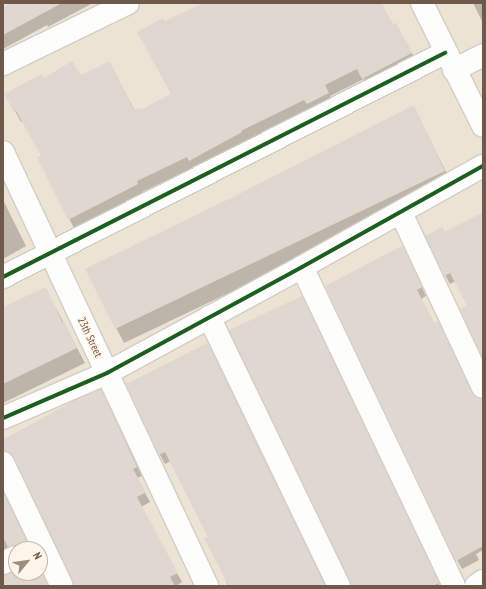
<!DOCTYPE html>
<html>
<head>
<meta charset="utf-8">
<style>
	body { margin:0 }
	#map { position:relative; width:486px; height:589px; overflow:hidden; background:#f4f0e8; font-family:"PT Sans Narrow",sans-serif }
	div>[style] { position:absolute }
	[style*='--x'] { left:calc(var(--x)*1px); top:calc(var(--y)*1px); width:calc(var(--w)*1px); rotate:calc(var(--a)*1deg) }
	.residential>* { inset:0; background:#ede3d5 }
	.shadow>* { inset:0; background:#0003 }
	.building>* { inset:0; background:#e0d8d0 }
	.roads { filter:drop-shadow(1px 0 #d3cdc6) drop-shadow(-1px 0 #d3cdc6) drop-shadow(0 1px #d3cdc6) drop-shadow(0 -1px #d3cdc6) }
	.street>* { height:22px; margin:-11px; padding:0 11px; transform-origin:11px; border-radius:11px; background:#fdfdfc }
	.secondary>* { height:22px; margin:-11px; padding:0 11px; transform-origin:11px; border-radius:11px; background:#fdfdfc }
	.cycleway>* { height:4px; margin:-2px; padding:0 2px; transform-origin:2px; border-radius:2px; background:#1b5e20 }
	span { translate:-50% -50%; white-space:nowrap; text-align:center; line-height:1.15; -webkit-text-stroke:3px #fdf5e8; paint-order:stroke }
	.street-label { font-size:11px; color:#6f594b }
	.frame { position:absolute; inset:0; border:4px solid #6f594b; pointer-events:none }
	.north { position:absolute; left:8px; top:541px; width:40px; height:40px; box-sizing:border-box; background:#fdf5e8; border:1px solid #c4b7a9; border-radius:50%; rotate:61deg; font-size:11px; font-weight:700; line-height:16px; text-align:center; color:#6f594b }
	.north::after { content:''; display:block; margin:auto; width:14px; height:18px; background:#9e8e82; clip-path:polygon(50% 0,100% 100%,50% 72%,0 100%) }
</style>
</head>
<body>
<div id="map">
	<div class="residential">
		<i style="clip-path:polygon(evenodd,3px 3px,483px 3px,483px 586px,3px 586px,3px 3px,16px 549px,40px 549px,40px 573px,16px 573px,16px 549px)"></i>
	</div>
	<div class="shadow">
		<i style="clip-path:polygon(12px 3px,93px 3px,48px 27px,47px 25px,3px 49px,3px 8px)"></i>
		<i style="clip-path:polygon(216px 3px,381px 3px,393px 26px,402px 35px,418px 64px,369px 89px,364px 79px,330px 96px,334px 104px,196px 171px,194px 167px,142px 192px,144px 194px,75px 230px,38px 158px,42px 156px,23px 121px,21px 122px,15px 111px,44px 79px,115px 73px,135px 111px,140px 111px,173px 94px,164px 23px)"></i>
		<i style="clip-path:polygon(473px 3px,483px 3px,483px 23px)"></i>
		<i style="clip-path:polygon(414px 107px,453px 186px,124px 343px,86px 269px,234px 198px)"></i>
		<i style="clip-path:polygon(3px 200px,26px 246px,3px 259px)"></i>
		<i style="clip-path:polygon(483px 213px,483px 355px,468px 306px,456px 281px,450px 284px,445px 275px,445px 233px)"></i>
		<i style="clip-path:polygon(403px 248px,426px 296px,421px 299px,473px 395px,476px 398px,483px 400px,483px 550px,476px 554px,479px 560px,462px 569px,457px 560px)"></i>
		<i style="clip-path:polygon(45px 288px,85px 363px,3px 403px,3px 308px)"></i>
		<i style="clip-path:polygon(307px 307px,440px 586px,352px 586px)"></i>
		<i style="clip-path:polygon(207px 344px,212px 353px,325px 586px,228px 586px,209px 537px,171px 461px,165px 464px,160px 455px,127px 385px)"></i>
		<i style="clip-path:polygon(78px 400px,106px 400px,142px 476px,137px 478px,150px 502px,141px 507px,182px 582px,176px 586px,75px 586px,17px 462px,10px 460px,3px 461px,3px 440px)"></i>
		<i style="clip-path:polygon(3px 492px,30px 549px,16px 549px,3px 562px)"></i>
	</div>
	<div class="building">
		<i style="clip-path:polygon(10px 3px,62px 3px,3px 35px,3px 7px)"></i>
		<i style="clip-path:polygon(203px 3px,381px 3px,393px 24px,396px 23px,412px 53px,362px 79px,357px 69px,325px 85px,329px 93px,307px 104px,304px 100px,241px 131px,242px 132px,189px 161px,187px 157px,137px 181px,138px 184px,68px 220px,37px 157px,41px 156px,16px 111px,14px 112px,4px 94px,42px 74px,44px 78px,72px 61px,81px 75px,110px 61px,134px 110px,139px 108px,140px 110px,171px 94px,137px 32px,163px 18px,165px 21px)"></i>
		<i style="clip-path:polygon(414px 105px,445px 171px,115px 329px,85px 269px,233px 197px)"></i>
		<i style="clip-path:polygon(483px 212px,483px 358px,460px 309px,467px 306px,450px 273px,444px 276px,425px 236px,442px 227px,445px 232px)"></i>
		<i style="clip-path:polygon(402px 246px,422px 287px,417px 290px,434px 323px,438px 321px,472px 393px,476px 397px,483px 399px,483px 546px,456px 561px,325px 286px)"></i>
		<i style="clip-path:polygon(46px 287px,62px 322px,64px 321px,77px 348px,3px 384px,3px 307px)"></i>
		<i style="clip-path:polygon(302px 296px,439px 583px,432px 586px,351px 586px,229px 330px)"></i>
		<i style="clip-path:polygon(207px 343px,325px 586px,229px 586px,204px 538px,208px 537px,165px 452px,159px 455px,126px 384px)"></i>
		<i style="clip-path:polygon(101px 389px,137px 467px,133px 469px,146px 492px,137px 497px,178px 573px,170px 577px,175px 586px,74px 586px,14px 458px,10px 453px,3px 451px,3px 440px,77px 399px)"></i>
		<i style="clip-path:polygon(3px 492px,30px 549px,25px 549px,18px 545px,8px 547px,3px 537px)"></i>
		<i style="clip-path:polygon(40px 569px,48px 586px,3px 586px,3px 575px,16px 571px,16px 573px,40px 573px)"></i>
	</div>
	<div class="roads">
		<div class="street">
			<i style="--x:3;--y:64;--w:139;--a:-26"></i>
			<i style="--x:454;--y:70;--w:33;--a:-27"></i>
			<i style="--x:3;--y:152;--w:480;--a:64.8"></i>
			<i style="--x:401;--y:213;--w:192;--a:64.8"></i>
			<i style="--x:302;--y:267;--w:353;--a:64.5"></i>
			<i style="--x:3;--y:277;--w:496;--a:-26.9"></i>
			<i style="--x:209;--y:317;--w:299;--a:64.2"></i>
			<i style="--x:3;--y:418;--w:113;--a:-23.4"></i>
			<i style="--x:107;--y:373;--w:222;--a:-28.5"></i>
			<i style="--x:302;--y:267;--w:207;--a:-29.2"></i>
			<i style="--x:3;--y:463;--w:136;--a:64.4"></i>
			<i style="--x:3;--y:563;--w:14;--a:-25"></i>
			<i style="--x:476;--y:586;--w:9;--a:-36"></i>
		</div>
		<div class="secondary">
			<i style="--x:422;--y:3;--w:137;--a:63.6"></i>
		</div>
	</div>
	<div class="cycleway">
		<i style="--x:3;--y:277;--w:496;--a:-26.9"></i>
		<i style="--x:3;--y:418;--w:113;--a:-23.4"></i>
		<i style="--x:107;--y:373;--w:222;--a:-28.5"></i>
		<i style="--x:302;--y:267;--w:207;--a:-29.2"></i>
	</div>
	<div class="street-label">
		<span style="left:90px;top:337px;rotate:65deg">23th Street</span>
	</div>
	<div class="frame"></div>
	<div class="north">N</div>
</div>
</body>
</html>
